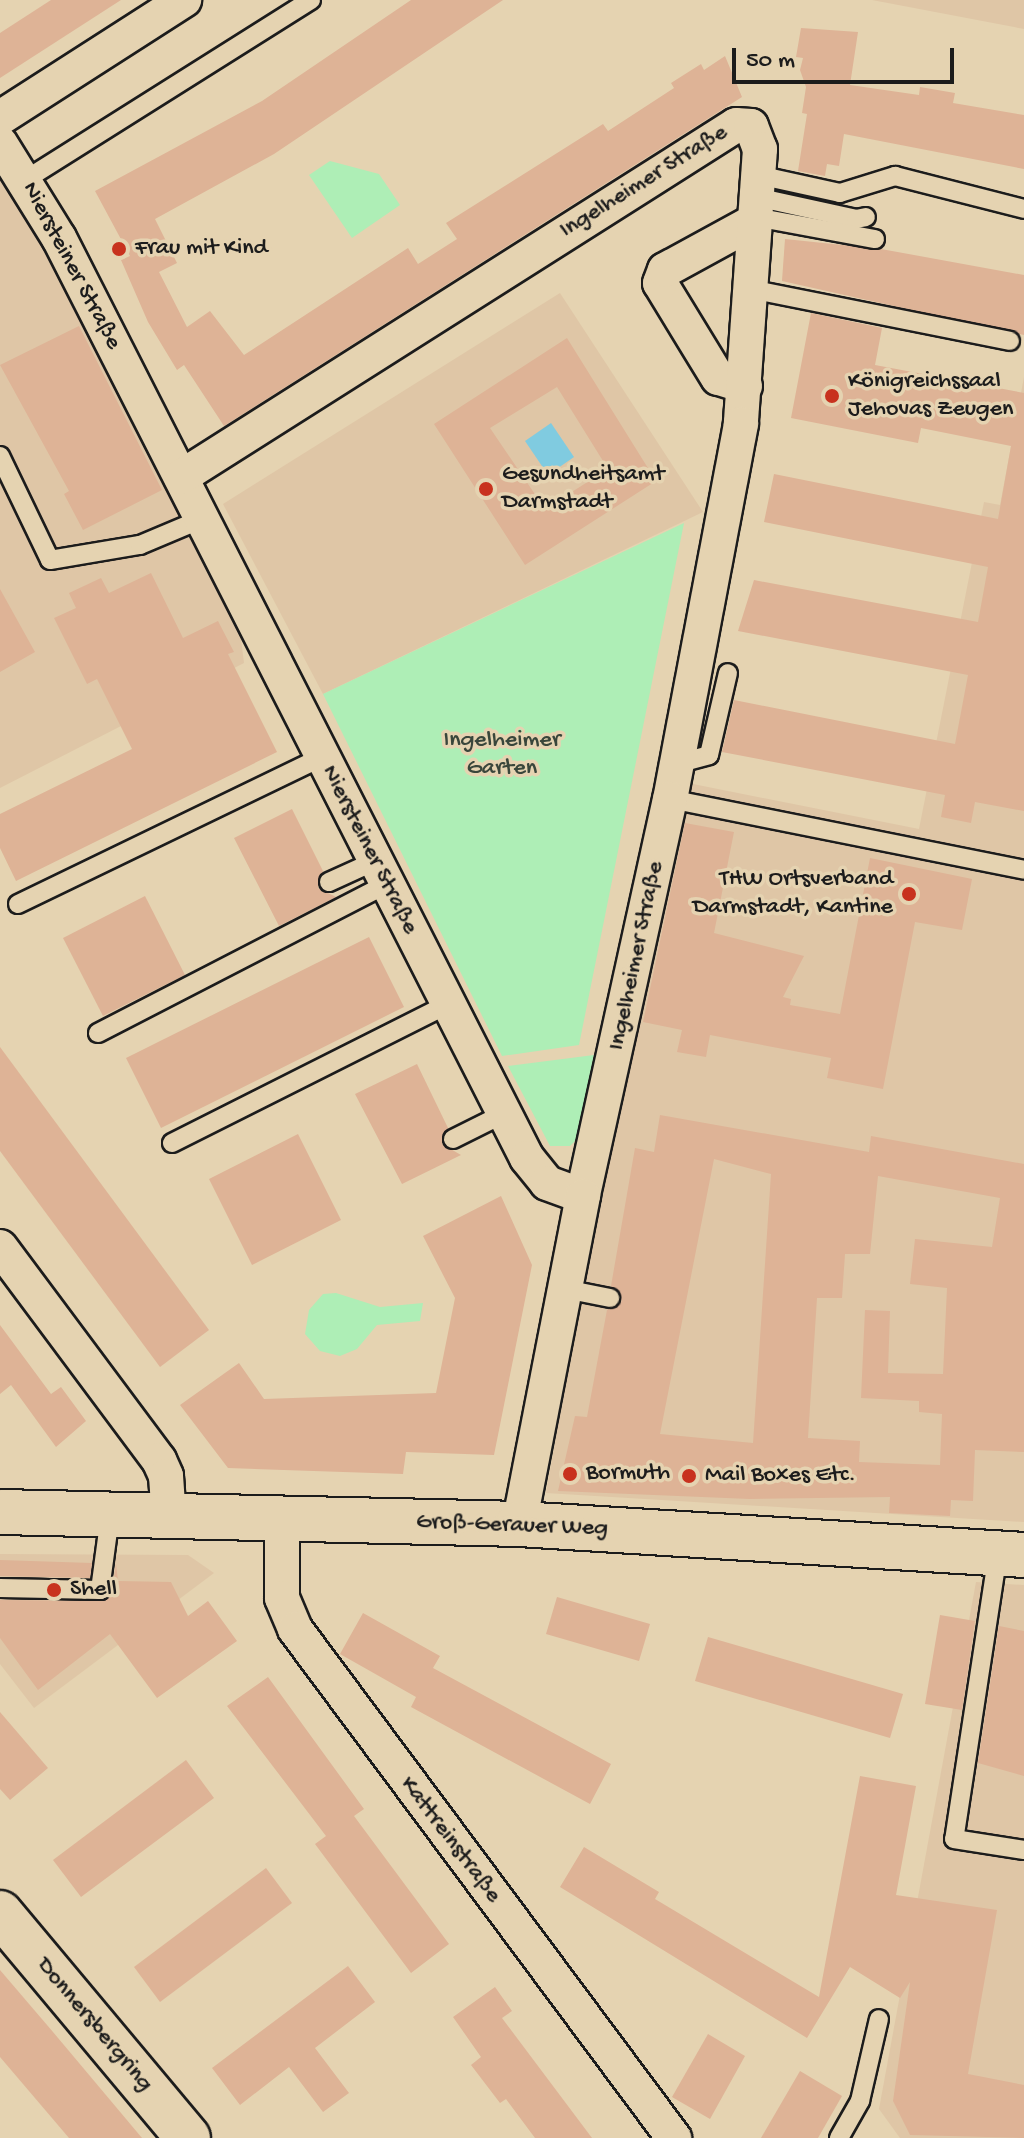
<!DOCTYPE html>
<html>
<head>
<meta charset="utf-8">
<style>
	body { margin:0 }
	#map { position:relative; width:1024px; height:2138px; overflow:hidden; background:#e5d3b1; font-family:"Gochi Hand",sans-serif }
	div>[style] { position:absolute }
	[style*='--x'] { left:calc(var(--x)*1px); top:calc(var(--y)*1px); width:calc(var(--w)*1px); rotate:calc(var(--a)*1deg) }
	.built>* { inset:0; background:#dfc6a6 }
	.green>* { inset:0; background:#aeeeb6 }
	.water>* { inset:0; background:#80cbe0 }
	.building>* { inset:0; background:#deb396 }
	.roads { filter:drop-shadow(2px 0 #1c1c1c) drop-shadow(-2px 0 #1c1c1c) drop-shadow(0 2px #1c1c1c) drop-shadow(0 -2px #1c1c1c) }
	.service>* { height:18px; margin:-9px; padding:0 9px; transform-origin:9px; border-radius:9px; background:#e5d3b1 }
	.minor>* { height:34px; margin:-17px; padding:0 17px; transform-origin:17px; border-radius:17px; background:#e5d3b1 }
	.secondary>* { height:44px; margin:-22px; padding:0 22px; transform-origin:22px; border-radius:22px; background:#e5d3b1 }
	.primary>* { height:44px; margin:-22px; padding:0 22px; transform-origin:22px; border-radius:22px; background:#e5d3b1 }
	.dots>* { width:22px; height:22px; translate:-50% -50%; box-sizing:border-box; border:4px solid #e5d3b1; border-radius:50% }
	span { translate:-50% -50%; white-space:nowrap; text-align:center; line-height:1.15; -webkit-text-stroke:7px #e5d3b1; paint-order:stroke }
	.street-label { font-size:24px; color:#1c1c1c }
	.poi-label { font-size:24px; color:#1c1c1c }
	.left { translate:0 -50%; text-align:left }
	.right { translate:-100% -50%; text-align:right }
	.park-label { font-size:24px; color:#39463b }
	.scale { position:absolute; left:732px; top:48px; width:222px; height:36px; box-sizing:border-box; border:4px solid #1c1c1c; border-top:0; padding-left:10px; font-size:24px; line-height:28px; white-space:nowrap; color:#1c1c1c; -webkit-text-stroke:6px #e5d3b1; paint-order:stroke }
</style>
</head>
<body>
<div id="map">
	<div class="built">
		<i style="clip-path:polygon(872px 0,1024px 0,1024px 29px)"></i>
		<i style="clip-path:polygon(0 143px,234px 582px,244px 663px,0 788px)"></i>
		<i style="clip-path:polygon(560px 293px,703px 512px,323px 694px,223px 504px)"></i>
		<i style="clip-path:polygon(1024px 377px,1024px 1522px,546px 1493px,673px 780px,919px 829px,984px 502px,1000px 505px)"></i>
		<i style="clip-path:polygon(0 1554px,188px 1555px,214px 1573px,34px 1708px,0 1664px)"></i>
		<i style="clip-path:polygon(976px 1582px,1024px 1585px,1024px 2138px,900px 2138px,879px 2109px)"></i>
	</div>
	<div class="green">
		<i style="clip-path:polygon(330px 161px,379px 174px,400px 205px,352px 238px,309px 175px)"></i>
		<i style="clip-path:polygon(684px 523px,579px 1045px,502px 1056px,323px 694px)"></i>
		<i style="clip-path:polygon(594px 1055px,579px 1137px,570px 1146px,550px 1146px,508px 1066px)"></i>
		<i style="clip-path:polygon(336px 1293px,380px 1307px,423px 1303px,420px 1321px,377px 1325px,357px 1349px,340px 1356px,320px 1351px,305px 1334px,309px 1310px,323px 1294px)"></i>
	</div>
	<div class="water">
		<i style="clip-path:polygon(551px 423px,574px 457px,548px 475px,525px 441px)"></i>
	</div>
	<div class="building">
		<i style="clip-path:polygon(51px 0,121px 0,0 78px,0 33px)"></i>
		<i style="clip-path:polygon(411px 0,503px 0,274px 154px,155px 219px,177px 263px,159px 272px,187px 327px,210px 311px,244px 355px,408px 248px,418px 264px,457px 239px,446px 223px,603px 124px,608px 131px,674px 88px,671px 83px,701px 64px,704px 70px,725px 56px,742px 97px,224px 426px,184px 365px,177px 370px,148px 322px,121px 260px,130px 256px,95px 191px,262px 101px)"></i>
		<i style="clip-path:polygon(801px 28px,858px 32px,850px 85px,919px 95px,920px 87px,955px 93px,953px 103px,1024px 115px,1024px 169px,844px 134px,839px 166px,827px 164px,825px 176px,798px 171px,807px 114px,802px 113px,806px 87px,800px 70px,803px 58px,796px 57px)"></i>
		<i style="clip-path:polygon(785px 239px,881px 249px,1024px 275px,1024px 335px,782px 281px)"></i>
		<i style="clip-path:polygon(811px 313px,882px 328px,875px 365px,1024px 393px,1024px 811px,975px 802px,971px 823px,941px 817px,945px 795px,722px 752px,734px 700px,955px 744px,968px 675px,738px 631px,754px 580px,978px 622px,988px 567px,764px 522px,774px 474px,998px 519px,1011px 446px,921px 428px,918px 443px,791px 418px)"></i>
		<i style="clip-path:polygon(79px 326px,162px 490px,83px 530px,64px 494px,69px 491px,0 365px)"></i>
		<i style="clip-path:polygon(evenodd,567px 338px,656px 481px,525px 565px,434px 424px,567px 338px,557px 387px,608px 469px,545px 509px,490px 428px,557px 387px)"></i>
		<i style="clip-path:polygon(151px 573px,183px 638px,218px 621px,234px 652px,228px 654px,277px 752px,16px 881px,0 848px,0 814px,132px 749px,97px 679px,87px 684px,54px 618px,76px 608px,69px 593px,101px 578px,109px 593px)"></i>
		<i style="clip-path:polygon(0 589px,35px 652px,0 672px)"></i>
		<i style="clip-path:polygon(292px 809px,323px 871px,318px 888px,336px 897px,279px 926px,234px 838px)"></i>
		<i style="clip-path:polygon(685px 823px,734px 832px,714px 933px,804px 956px,783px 997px,791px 999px,790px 1005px,840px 1014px,870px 858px,972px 879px,962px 930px,915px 922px,883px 1089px,827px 1078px,831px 1058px,710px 1035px,706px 1057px,677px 1052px,682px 1030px,643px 1022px)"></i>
		<i style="clip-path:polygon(145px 896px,185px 975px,103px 1016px,63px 938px)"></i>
		<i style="clip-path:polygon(369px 937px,404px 1007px,161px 1128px,126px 1058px)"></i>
		<i style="clip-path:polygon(0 1047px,209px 1330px,160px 1367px,0 1151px)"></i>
		<i style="clip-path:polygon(417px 1064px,448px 1128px,442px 1144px,461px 1155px,402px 1184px,355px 1094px)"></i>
		<i style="clip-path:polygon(evenodd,660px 1115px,869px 1152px,871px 1136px,1024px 1164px,1024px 1452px,975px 1450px,973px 1501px,951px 1500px,950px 1516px,889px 1513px,890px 1497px,750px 1499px,558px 1491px,575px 1416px,587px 1417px,607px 1310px,622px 1301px,611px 1286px,635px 1148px,654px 1152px,660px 1115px,714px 1159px,771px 1174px,753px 1443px,660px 1434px,714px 1159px,660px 1115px,878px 1176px,1000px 1198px,992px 1247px,915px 1239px,910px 1284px,947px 1288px,943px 1374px,888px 1373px,890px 1311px,865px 1310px,861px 1398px,919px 1401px,919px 1412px,942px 1414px,940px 1465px,859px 1462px,860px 1441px,808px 1438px,817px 1298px,842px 1298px,845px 1254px,870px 1254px,878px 1176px)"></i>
		<i style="clip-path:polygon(298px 1134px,341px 1220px,252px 1265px,209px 1179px)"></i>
		<i style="clip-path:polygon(501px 1196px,532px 1265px,494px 1455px,406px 1452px,403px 1474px,228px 1468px,180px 1405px,239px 1363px,264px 1399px,436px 1393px,455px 1298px,423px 1236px)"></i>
		<i style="clip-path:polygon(0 1325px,51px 1394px,61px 1387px,86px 1421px,56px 1447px,11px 1385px,0 1394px)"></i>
		<i style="clip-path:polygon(0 1560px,92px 1563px,90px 1578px,0 1576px)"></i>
		<i style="clip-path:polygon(116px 1564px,118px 1581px,171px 1582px,188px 1616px,208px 1601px,237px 1641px,157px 1698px,110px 1634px,38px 1690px,0 1638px,0 1600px,105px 1601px,112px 1592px)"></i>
		<i style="clip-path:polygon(557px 1597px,650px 1624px,639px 1661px,546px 1634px)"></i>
		<i style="clip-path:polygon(363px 1613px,440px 1656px,433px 1668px,611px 1764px,590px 1804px,411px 1707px,416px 1697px,340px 1654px)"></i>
		<i style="clip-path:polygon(940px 1615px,975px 1621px,962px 1710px,925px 1704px)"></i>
		<i style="clip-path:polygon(999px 1626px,1024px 1631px,1024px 1776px,978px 1763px)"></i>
		<i style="clip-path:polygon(708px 1637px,903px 1694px,890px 1738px,695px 1681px)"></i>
		<i style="clip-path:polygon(268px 1677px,364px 1809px,354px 1816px,449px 1944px,411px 1973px,315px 1844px,326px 1836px,227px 1706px)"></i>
		<i style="clip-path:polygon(0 1712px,48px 1768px,10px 1800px,0 1789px)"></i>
		<i style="clip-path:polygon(186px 1760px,214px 1798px,81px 1897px,53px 1860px)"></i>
		<i style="clip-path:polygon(860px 1776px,916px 1786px,896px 1895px,997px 1910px,968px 2074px,1024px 2085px,1024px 2138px,910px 2135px,893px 2101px,910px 1982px,900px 1998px,850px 1967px,807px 2038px,560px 1887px,584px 1847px,659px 1892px,655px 1899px,819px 1997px)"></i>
		<i style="clip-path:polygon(266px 1868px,292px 1903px,160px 2002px,134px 1967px)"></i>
		<i style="clip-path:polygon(348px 1966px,375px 2002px,315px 2048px,349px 2093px,323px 2112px,289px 2067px,240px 2105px,212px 2068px)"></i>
		<i style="clip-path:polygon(0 1970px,53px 2032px,142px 2138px,69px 2138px,0 2057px)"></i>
		<i style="clip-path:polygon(495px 1987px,512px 2011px,502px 2018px,592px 2138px,535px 2138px,506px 2099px,500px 2103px,471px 2065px,481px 2057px,453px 2017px)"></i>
		<i style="clip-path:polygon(708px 2034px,745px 2056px,710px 2119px,672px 2097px)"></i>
		<i style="clip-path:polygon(800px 2071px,842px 2096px,818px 2138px,761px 2138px)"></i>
	</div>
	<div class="roads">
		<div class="service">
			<i style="--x:758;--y:175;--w:84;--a:12.4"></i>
			<i style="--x:840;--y:193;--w:58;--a:-17.2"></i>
			<i style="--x:895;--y:176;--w:133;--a:14.3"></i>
			<i style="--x:25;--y:180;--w:338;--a:-32.2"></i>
			<i style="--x:756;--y:197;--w:102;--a:12.4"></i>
			<i style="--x:856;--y:219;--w:10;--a:-11"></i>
			<i style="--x:755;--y:217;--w:122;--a:10.4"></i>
			<i style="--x:750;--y:289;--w:265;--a:11.3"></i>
			<i style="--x:0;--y:456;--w:115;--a:64.3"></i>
			<i style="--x:50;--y:560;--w:91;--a:-9.5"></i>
			<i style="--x:140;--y:545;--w:67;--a:-22.8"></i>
			<i style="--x:676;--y:764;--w:34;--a:-15"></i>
			<i style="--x:709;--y:755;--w:84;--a:-77"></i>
			<i style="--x:670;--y:799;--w:361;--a:11.3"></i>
			<i style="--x:329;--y:882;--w:51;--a:-24.5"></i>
			<i style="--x:18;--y:904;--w:338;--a:-25.8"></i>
			<i style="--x:98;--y:1033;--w:325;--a:-27.3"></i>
			<i style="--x:453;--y:1139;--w:56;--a:-26.6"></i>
			<i style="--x:172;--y:1143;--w:309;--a:-26.7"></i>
			<i style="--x:565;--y:1289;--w:46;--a:11.3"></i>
			<i style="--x:998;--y:1553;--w:289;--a:98.7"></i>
			<i style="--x:954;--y:1839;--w:71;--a:8.9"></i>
			<i style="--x:0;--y:1588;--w:100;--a:1.1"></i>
			<i style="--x:100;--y:1590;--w:75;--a:-82.3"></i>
			<i style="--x:839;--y:2138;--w:43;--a:-60.4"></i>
			<i style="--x:860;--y:2101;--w:84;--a:-77"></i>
		</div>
		<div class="minor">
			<i style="--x:0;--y:118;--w:219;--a:-32.7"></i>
			<i style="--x:0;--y:143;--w:112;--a:58.2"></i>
			<i style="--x:59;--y:238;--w:1032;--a:63.04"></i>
			<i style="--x:527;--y:1158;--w:32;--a:51"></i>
			<i style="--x:547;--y:1183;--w:38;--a:20"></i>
			<i style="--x:745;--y:386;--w:28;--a:-163"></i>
			<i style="--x:718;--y:378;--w:111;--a:-121.4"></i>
			<i style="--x:660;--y:283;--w:14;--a:-69"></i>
			<i style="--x:665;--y:270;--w:102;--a:-28.6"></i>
			<i style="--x:181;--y:477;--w:657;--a:-32.38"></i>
			<i style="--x:736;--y:125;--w:15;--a:4"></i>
			<i style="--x:751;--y:126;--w:25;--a:69"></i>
			<i style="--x:760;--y:149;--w:276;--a:94"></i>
			<i style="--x:741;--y:424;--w:382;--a:100.7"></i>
			<i style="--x:670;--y:799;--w:406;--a:102.4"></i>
			<i style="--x:583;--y:1196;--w:334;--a:101"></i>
			<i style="--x:0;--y:1247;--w:266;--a:53.3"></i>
			<i style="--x:159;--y:1460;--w:17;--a:66"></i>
			<i style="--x:166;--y:1476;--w:43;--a:86"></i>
			<i style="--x:282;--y:1521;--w:77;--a:90"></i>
			<i style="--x:282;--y:1598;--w:34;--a:67"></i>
			<i style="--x:295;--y:1629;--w:635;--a:53.33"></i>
		</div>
		<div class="secondary">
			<i style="--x:0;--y:1512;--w:519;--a:1.32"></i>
			<i style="--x:519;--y:1524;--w:506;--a:3.51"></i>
		</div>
		<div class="primary">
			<i style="--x:0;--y:1913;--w:293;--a:50.1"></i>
		</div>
	</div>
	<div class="dots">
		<i style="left:119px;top:249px;background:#c8321e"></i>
		<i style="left:832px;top:396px;background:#c8321e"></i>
		<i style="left:486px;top:489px;background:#c8321e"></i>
		<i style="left:909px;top:894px;background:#c8321e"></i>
		<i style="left:570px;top:1474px;background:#c8321e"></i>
		<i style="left:689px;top:1476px;background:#c8321e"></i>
		<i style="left:54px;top:1590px;background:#c8321e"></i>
	</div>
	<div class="street-label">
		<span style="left:644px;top:182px;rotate:-32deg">Ingelheimer Straße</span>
		<span style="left:71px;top:266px;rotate:62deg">Niersteiner Straße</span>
		<span style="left:369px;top:850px;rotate:63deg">Niersteiner Straße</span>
		<span style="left:637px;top:956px;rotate:-78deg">Ingelheimer Straße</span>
		<span style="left:512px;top:1526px;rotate:2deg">Groß-Gerauer Weg</span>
		<span style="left:450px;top:1840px;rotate:53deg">Kattreinstraße</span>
		<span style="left:94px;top:2025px;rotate:50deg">Donnersbergring</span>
	</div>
	<div class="poi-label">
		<span class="left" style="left:135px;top:249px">Frau mit Kind</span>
		<span class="left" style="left:848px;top:396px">Königreichssaal<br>Jehovas Zeugen</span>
		<span class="left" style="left:502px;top:489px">Gesundheitsamt<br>Darmstadt</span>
		<span class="right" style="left:893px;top:894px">THW Ortsverband<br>Darmstadt, Kantine</span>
		<span class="left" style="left:586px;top:1474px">Bormuth</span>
		<span class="left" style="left:705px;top:1476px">Mail Boxes Etc.</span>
		<span class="left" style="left:70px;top:1590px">Shell</span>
	</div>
	<div class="park-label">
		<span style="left:502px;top:755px">Ingelheimer<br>Garten</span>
	</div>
	<div class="scale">50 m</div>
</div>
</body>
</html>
